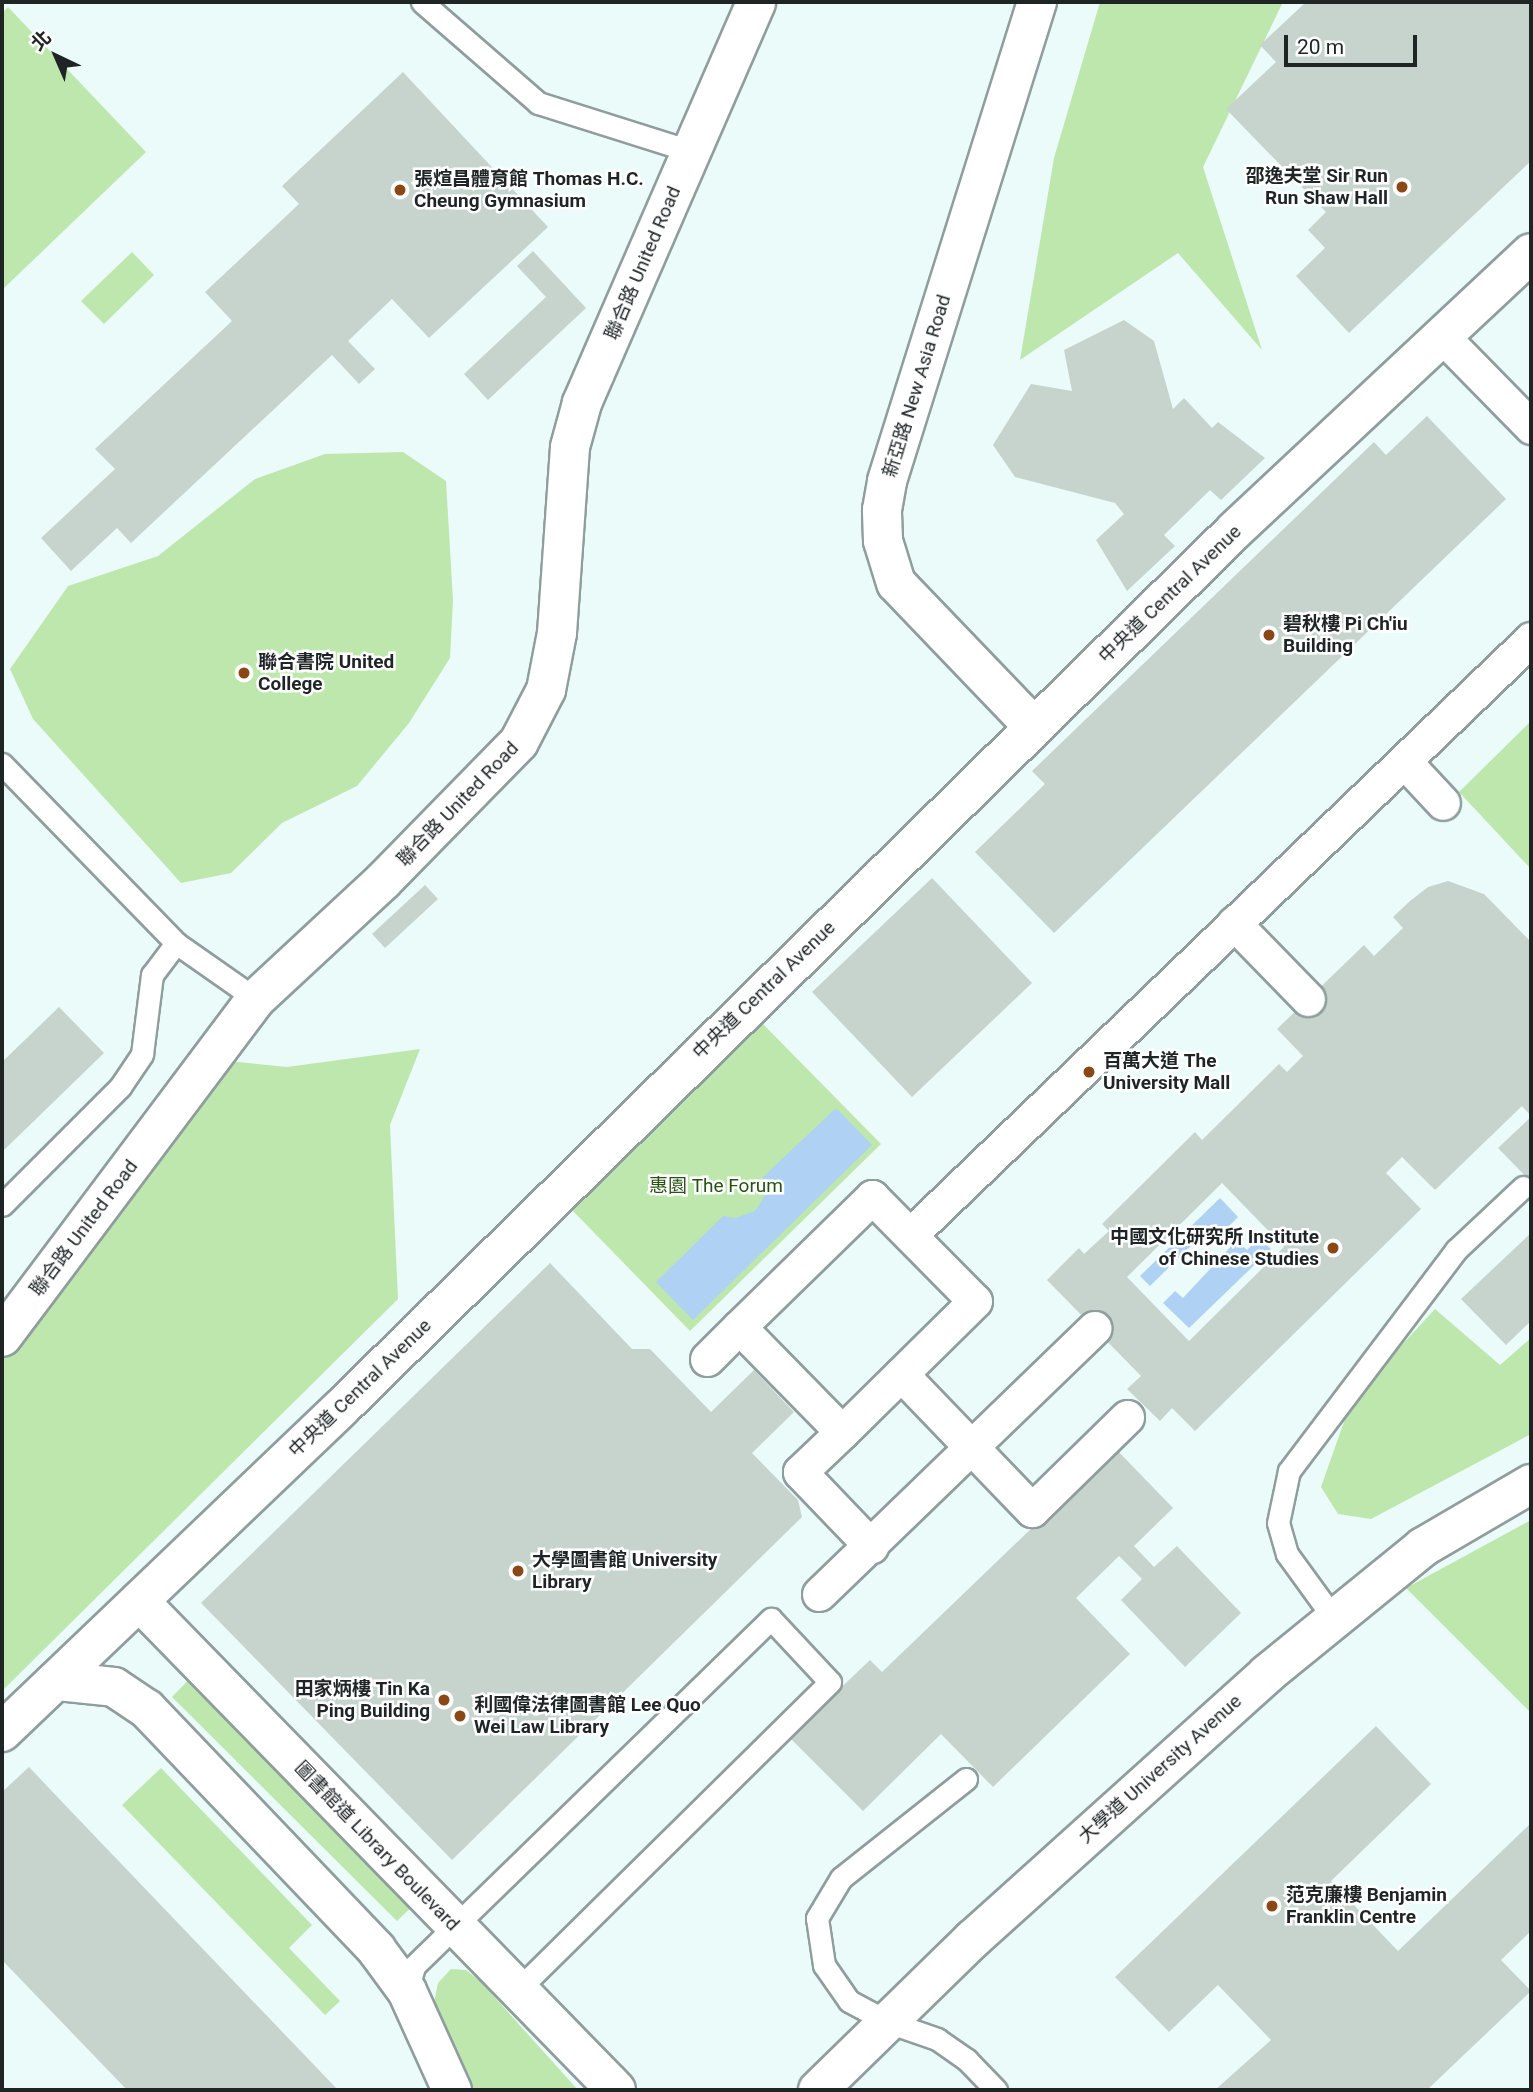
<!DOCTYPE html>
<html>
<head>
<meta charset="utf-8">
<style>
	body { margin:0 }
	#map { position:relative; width:1533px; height:2092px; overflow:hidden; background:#eafbfa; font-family:Roboto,"Noto Sans TC",sans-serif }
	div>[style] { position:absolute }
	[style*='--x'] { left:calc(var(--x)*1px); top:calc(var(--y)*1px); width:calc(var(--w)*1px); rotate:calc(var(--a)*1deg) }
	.green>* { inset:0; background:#bee7ae }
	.water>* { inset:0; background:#afd1f4 }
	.building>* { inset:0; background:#c7d4ce }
	.roads { filter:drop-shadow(2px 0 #8f9e9d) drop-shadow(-2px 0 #8f9e9d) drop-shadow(0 2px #8f9e9d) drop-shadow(0 -2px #8f9e9d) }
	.service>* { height:21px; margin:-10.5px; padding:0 10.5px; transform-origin:10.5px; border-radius:10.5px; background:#fff }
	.pedestrian>* { height:33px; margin:-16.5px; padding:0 16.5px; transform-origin:16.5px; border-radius:16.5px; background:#fff }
	.minor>* { height:38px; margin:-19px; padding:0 19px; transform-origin:19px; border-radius:19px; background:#fff }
	.dots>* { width:19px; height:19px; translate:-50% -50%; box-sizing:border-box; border:4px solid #fff; border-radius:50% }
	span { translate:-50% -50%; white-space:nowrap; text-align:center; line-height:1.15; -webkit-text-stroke:5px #fff; paint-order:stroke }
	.poi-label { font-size:19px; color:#1f2525; font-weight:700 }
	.right { translate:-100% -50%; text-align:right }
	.left { translate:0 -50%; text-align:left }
	.street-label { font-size:19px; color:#1f2525 }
	.park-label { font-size:19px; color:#275212 }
	.frame { position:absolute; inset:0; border:4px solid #1f2525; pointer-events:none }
	.north { position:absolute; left:21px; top:21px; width:70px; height:70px; -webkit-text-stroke:5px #fff; paint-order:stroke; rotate:316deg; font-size:19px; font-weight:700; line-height:28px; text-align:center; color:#1f2525 }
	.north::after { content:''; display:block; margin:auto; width:24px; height:32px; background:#1f2525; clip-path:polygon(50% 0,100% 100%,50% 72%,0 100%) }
	.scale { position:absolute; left:1284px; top:35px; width:133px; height:32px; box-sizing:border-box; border:4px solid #1f2525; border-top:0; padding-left:9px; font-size:21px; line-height:24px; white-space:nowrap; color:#1f2525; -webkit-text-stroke:5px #fff; paint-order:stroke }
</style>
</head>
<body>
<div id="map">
	<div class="green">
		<i style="clip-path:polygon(1100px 2px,1283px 2px,1203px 167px,1262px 350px,1178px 253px,1020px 360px,1054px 158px)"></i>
		<i style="clip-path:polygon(8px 7px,146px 152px,2px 290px,2px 13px)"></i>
		<i style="clip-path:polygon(132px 252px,154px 275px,104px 324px,81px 301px)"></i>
		<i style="clip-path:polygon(403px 452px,446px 481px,453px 600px,450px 658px,409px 723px,357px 786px,282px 823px,231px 873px,181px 883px,33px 719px,10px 669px,68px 586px,158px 556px,255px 479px,325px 454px)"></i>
		<i style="clip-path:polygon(1531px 721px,1531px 869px,1459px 792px)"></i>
		<i style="clip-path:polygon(762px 1023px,881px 1144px,690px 1331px,571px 1209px)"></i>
		<i style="clip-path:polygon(420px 1049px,390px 1125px,398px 1299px,2px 1691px,2px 1354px,208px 1059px,287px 1067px)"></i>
		<i style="clip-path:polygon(1435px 1309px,1500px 1365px,1531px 1338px,1531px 1434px,1371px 1519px,1338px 1514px,1321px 1487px,1352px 1399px)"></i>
		<i style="clip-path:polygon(1531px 1520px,1531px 1713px,1406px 1588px)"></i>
		<i style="clip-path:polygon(195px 1673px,421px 1898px,397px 1921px,172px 1697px)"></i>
		<i style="clip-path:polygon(161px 1768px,312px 1925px,289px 1948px,340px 2001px,325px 2015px,122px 1805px)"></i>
		<i style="clip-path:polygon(451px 1969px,466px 1970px,480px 1981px,578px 2090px,472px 2090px,434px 2003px,438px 1983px)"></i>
	</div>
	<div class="water">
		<i style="clip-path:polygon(836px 1108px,872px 1145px,693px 1320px,656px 1282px,723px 1216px,735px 1218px,755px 1211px,766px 1194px,763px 1177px)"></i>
		<i style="clip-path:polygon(1220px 1198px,1238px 1217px,1226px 1229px,1231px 1234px,1218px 1247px,1204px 1233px,1150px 1286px,1140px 1276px)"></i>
		<i style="clip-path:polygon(1259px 1238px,1271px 1249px,1189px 1328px,1163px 1303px,1175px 1291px,1183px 1298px,1237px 1240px,1247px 1250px)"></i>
	</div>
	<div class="building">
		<i style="clip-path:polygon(1306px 2px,1527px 2px,1531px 6px,1531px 161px,1349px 333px,1296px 276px,1325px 248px,1308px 230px,1326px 212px,1226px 109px,1276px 62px,1260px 45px)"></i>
		<i style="clip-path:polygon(403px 72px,548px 227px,429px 338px,392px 299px,348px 341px,375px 369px,359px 384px,332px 355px,131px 543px,117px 528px,71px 571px,41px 538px,115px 469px,95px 449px,232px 321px,205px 292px,299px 204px,282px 186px)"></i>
		<i style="clip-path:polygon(533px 251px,586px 308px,488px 400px,464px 374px,546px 297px,517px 266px)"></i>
		<i style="clip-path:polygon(1124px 320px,1154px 341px,1173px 409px,1184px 398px,1212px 428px,1218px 422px,1265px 458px,1221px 500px,1210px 490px,1164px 535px,1175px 546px,1127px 591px,1096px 540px,1124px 514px,1115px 503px,1015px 477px,993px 445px,1031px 384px,1072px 391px,1064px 350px)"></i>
		<i style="clip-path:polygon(1427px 416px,1506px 499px,1054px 933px,975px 852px,1045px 784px,1032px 771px,1374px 442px,1386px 455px)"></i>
		<i style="clip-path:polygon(932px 878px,1032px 983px,912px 1097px,812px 992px)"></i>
		<i style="clip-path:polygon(evenodd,1448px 881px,1484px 894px,1531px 942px,1531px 1116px,1522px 1106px,1435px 1190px,1402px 1157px,1386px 1173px,1421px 1209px,1195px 1431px,1172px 1408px,1160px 1421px,1127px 1389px,1141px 1376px,1047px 1280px,1079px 1248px,1084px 1254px,1109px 1231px,1102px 1224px,1195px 1132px,1202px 1140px,1279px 1064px,1287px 1072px,1303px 1056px,1277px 1029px,1364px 945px,1374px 956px,1403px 928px,1393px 917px,1410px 901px,1428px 887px,1448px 881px,1222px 1183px,1284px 1247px,1189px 1341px,1127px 1277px,1222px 1183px)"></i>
		<i style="clip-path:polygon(425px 885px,438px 899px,385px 948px,372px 934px)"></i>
		<i style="clip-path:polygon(59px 1007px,104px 1053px,2px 1152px,2px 1062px)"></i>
		<i style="clip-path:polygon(1531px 1117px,1531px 1182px,1498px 1148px)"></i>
		<i style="clip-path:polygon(1531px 1233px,1531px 1321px,1506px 1345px,1461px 1299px)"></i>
		<i style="clip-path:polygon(550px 1263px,632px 1349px,650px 1349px,711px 1412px,754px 1370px,794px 1412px,752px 1453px,798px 1500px,802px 1517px,452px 1860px,201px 1603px)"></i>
		<i style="clip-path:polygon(1115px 1448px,1173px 1508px,1134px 1546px,1154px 1567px,1177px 1546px,1241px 1613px,1185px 1667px,1121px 1600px,1142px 1579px,1119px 1556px,1076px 1598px,1130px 1654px,993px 1787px,941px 1734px,863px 1811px,789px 1737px,870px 1660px,882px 1672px)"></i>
		<i style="clip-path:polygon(1376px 1726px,1431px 1784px,1331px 1881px,1398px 1951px,1531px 1823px,1531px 1931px,1501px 1960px,1531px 1991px,1427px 2090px,1215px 2090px,1271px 2040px,1218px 1985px,1169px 2032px,1115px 1977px)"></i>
		<i style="clip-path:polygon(29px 1767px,65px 1805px,338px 2090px,127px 2090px,2px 1960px,2px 1792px)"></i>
	</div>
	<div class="roads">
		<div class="service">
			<i style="--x:422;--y:2;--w:154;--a:41"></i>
			<i style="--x:538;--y:103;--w:159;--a:17.5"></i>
			<i style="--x:2;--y:764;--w:250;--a:45.8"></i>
			<i style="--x:176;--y:943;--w:98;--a:35"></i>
			<i style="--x:2;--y:1205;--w:167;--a:-45"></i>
			<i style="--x:120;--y:1087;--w:40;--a:-56"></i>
			<i style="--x:142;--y:1054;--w:80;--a:-82.8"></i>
			<i style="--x:152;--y:975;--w:40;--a:-53"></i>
			<i style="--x:1335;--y:1620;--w:82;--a:-126"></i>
			<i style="--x:1287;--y:1554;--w:32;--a:-106"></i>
			<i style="--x:1278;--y:1523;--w:53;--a:-78.1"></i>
			<i style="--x:1289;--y:1471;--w:277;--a:-52.9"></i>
			<i style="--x:1456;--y:1250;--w:92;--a:-43.2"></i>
			<i style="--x:966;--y:1779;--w:159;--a:141.6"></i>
			<i style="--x:841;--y:1878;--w:47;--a:121"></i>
			<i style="--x:817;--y:1918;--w:48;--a:81.5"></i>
			<i style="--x:824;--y:1965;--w:44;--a:55.2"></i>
			<i style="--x:849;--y:2001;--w:44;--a:28.3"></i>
			<i style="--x:888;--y:2022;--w:52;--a:19.1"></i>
			<i style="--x:937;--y:2039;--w:37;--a:35"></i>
			<i style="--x:967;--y:2060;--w:42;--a:46"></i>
			<i style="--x:407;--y:1991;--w:26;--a:-74"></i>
			<i style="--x:414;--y:1966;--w:498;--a:-44.2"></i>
			<i style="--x:771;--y:1619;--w:86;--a:46.9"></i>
			<i style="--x:830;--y:1682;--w:438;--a:135.4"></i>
		</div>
		<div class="pedestrian">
			<i style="--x:1443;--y:337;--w:126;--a:45.6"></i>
			<i style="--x:1404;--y:761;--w:57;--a:47.1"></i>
			<i style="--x:1234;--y:923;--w:106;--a:45.8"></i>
			<i style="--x:872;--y:1197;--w:146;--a:45.3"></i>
			<i style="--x:975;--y:1301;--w:187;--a:135.4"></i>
			<i style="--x:842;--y:1432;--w:147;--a:-134.4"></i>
			<i style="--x:739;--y:1327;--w:186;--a:-44.3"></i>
			<i style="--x:910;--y:1235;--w:861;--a:-43.82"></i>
			<i style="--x:707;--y:1359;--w:45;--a:-45"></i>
			<i style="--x:901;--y:1374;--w:189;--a:46.1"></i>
			<i style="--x:1032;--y:1510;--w:133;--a:-44.4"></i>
			<i style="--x:842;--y:1432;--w:58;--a:136.4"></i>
			<i style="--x:800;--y:1472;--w:103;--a:46.2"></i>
			<i style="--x:819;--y:1594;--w:383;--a:-44"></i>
		</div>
		<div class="minor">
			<i style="--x:1034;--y:727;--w:199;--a:-133.8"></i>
			<i style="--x:896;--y:583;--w:44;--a:-107.2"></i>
			<i style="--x:883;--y:541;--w:31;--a:-92"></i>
			<i style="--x:882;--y:510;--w:29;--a:-80"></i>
			<i style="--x:887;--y:481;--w:502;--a:-72.61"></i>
			<i style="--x:2;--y:1337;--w:423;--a:-53.1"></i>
			<i style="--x:256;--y:999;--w:173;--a:-42.9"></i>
			<i style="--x:383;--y:881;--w:194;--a:-45.6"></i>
			<i style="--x:519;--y:742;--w:59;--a:-62.6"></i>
			<i style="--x:546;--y:690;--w:58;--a:-79.1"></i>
			<i style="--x:557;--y:633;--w:186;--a:-86"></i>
			<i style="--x:570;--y:447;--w:46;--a:-74.7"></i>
			<i style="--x:582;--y:403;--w:437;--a:-66.5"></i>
			<i style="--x:139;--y:1601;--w:683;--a:45.71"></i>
			<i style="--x:58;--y:1681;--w:56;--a:6.1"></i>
			<i style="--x:114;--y:1687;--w:40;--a:34"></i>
			<i style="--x:147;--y:1709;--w:332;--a:46.3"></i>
			<i style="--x:376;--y:1949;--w:52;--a:53.6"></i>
			<i style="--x:407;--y:1991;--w:109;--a:65.6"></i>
			<i style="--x:2;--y:1732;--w:468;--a:-43.7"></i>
			<i style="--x:340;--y:1409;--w:1254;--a:-44.48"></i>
			<i style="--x:1235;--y:530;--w:405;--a:-43.1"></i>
			<i style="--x:818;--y:2090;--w:216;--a:-44.3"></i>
			<i style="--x:973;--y:1939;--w:396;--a:-42"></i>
			<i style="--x:1267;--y:1674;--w:201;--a:-39.1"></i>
			<i style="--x:1423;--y:1547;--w:125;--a:-30.3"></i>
		</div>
	</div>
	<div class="dots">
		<i style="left:1402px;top:187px;background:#894815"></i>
		<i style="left:400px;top:190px;background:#894815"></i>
		<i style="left:1269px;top:635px;background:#894815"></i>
		<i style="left:244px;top:673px;background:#894815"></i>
		<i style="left:1089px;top:1072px;background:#894815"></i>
		<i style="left:1333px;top:1248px;background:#894815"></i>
		<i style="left:518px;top:1571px;background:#894815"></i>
		<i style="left:444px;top:1700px;background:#894815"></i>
		<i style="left:460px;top:1716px;background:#894815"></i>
		<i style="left:1272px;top:1906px;background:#894815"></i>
	</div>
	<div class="poi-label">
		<span class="right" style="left:1388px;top:187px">邵逸夫堂 Sir Run<br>Run Shaw Hall</span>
		<span class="left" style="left:414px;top:190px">張煊昌體育館 Thomas H.C.<br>Cheung Gymnasium</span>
		<span class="left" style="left:1283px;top:635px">碧秋樓 Pi Ch'iu<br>Building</span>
		<span class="left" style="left:258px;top:673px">聯合書院 United<br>College</span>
		<span class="left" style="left:1103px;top:1072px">百萬大道 The<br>University Mall</span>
		<span class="right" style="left:1319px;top:1248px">中國文化研究所 Institute<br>of Chinese Studies</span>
		<span class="left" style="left:532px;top:1571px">大學圖書館 University<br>Library</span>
		<span class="right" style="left:430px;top:1700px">田家炳樓 Tin Ka<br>Ping Building</span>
		<span class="left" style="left:474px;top:1716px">利國偉法律圖書館 Lee Quo<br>Wei Law Library</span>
		<span class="left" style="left:1286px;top:1906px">范克廉樓 Benjamin<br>Franklin Centre</span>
	</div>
	<div class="street-label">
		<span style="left:643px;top:263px;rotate:-67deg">聯合路 United Road</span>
		<span style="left:917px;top:386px;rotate:-73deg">新亞路 New Asia Road</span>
		<span style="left:1170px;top:594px;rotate:-44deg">中央道 Central Avenue</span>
		<span style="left:458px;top:804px;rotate:-46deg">聯合路 United Road</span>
		<span style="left:764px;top:990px;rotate:-44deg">中央道 Central Avenue</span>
		<span style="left:84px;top:1228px;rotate:-53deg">聯合路 United Road</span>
		<span style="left:360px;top:1388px;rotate:-44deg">中央道 Central Avenue</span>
		<span style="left:1160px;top:1769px;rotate:-42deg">大學道 University Avenue</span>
		<span style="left:377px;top:1846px;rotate:46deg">圖書館道 Library Boulevard</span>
	</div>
	<div class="park-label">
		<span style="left:716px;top:1186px">惠園 The Forum</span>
	</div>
	<div class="frame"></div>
	<div class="north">北</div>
	<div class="scale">20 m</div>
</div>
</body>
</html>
